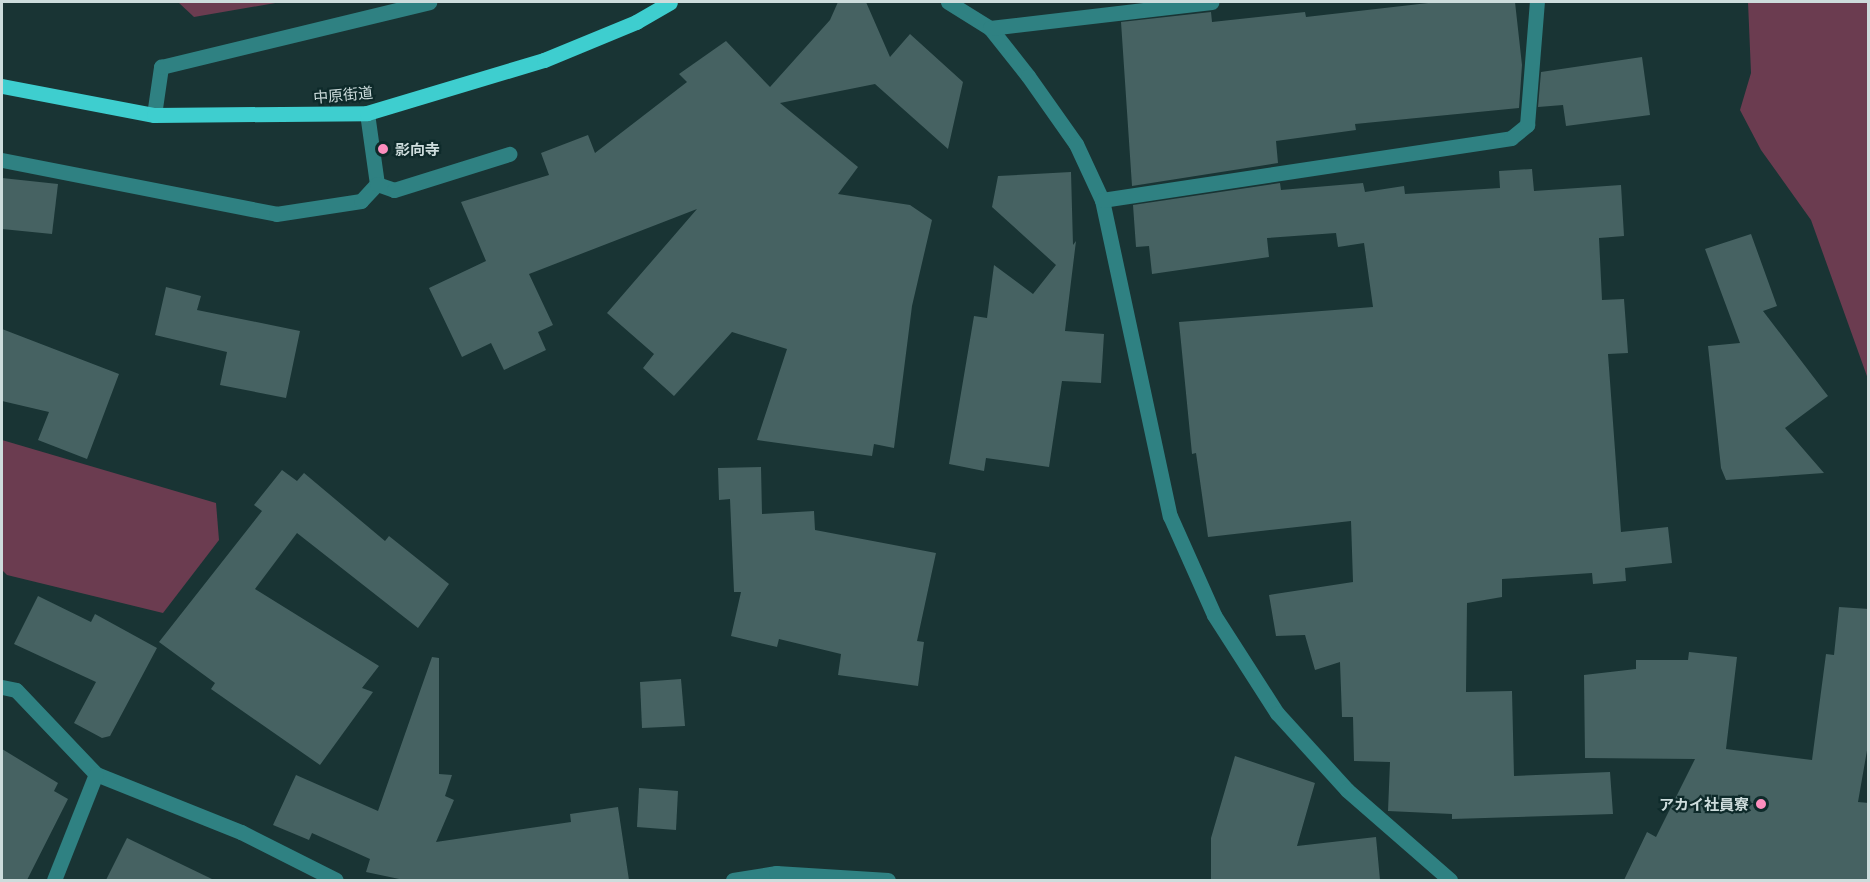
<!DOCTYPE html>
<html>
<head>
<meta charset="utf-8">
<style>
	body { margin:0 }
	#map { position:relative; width:1870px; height:882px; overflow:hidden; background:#193434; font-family:Georgia,"Noto Sans JP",serif }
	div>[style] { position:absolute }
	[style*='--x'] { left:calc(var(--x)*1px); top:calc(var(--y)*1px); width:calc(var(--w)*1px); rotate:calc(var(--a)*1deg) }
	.green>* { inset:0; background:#6b3c50 }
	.building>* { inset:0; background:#466262 }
	.minor>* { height:15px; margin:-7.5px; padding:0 7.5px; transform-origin:7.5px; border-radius:7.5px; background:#2f8182 }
	.major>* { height:15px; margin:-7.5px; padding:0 7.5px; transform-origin:7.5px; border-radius:7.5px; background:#3ececf }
	.dots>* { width:16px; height:16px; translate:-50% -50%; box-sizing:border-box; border:3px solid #0e2a2a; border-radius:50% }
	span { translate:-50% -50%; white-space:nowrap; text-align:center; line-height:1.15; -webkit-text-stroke:4.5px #0e2a2a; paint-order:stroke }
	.street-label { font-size:15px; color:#cddcdc }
	.poi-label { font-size:15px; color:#cddcdc; font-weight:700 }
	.left { translate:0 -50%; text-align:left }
	.right { translate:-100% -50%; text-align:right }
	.frame { position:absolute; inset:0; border:3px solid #cddcdc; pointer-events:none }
</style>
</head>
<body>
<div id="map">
	<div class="green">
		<i style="clip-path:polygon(178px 2px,281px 2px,194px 17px)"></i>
		<i style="clip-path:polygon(1748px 2px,1868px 2px,1868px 379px,1811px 220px,1761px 150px,1740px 110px,1751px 73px)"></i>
		<i style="clip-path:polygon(2px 440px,216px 503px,219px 540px,163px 613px,7px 575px,2px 570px)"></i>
	</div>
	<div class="building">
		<i style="clip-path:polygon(838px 2px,866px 2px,890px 57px,910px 34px,963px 82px,948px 149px,875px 84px,780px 103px,858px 167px,838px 194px,910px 205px,932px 220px,912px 306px,894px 448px,874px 444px,872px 456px,757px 440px,787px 349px,732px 332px,674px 396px,643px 368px,654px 354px,607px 313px,697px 209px,529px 274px,553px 325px,538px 332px,546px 350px,504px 370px,491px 343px,462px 357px,429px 288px,486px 261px,461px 202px,549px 175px,541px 153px,588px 135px,595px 153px,687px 82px,679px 74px,726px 41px,770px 87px,830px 20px)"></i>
		<i style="clip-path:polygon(1437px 2px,1515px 2px,1522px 65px,1519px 108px,1355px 124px,1356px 130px,1276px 141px,1278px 163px,1132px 186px,1121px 22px,1211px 12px,1212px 22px,1305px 12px,1306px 17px)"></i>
		<i style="clip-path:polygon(1642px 57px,1650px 115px,1566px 126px,1563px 105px,1538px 107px,1541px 72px)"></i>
		<i style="clip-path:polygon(1532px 169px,1534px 191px,1621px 185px,1624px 236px,1599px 238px,1602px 300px,1624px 299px,1628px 353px,1608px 354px,1621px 532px,1668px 527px,1672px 563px,1625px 568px,1626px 581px,1593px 584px,1592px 573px,1502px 579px,1502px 597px,1467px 603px,1466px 692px,1512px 691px,1514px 776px,1610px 772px,1613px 814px,1452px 819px,1452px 814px,1388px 811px,1390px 762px,1354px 761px,1353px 717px,1342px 717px,1340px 662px,1315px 670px,1305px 635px,1276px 636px,1269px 595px,1353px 582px,1351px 521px,1208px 537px,1196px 453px,1192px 454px,1179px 322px,1373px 307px,1364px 243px,1338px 247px,1336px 233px,1267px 238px,1269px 257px,1152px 274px,1149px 246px,1136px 247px,1133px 205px,1280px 183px,1281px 190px,1363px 183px,1365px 192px,1404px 186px,1405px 194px,1500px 188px,1499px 171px)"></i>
		<i style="clip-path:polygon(1071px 172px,1073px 245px,1076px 241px,1065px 331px,1104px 334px,1101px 383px,1062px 381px,1049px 467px,986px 458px,984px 471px,949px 464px,974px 316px,987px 318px,994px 265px,1033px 294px,1056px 265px,992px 207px,998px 176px)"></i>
		<i style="clip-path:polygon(2px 178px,58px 184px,52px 234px,2px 229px)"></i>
		<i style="clip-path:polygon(1751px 234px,1777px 306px,1763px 311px,1828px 396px,1785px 428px,1824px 473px,1726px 480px,1721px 468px,1708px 346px,1740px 343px,1705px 249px)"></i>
		<i style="clip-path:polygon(166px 287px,201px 296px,197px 310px,300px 331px,286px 398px,220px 385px,227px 352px,155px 335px)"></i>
		<i style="clip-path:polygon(2px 329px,119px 374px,87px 459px,38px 440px,49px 412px,2px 401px)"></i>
		<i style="clip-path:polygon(761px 467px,762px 514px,814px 511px,815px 530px,936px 553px,917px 641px,924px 642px,918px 686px,838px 675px,841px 654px,779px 639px,777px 647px,731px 636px,741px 592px,734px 592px,730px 499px,719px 500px,718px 468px)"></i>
		<i style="clip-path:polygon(282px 470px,297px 481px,304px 473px,385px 541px,389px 536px,449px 584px,418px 628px,297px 533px,255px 589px,379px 666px,362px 688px,373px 692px,320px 765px,211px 689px,215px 683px,159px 642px,262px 511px,254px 505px)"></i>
		<i style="clip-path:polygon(38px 596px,91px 622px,95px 614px,157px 648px,110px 736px,102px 738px,74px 723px,96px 682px,14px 644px)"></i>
		<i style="clip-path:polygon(1839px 607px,1869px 609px,1869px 739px,1858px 802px,1869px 803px,1869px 880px,1624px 880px,1647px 832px,1656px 837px,1695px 759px,1585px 758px,1584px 675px,1636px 669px,1636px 660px,1688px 660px,1689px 652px,1737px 657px,1726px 749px,1812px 760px,1826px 654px,1834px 655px)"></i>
		<i style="clip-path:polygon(432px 657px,439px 658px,439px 774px,452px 775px,445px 796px,454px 800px,436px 842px,571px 822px,570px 814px,618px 807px,629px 880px,404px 880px,366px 872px,370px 859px,312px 833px,309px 840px,273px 825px,296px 775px,378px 811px)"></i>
		<i style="clip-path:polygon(681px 679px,685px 726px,642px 728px,640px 682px)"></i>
		<i style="clip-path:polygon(2px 749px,58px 783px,54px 791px,68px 799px,27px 880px,2px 880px)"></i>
		<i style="clip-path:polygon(1235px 756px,1315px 783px,1297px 846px,1376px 837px,1380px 880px,1211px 880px,1211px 838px)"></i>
		<i style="clip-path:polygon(639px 788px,678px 791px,676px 830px,637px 827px)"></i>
		<i style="clip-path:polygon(127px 838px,214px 880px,106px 880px)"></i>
	</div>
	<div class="minor">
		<i style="--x:948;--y:2;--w:49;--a:31.8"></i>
		<i style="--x:990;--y:28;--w:61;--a:51.6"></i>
		<i style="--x:1028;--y:76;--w:83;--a:54.8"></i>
		<i style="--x:1076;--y:144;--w:62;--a:65.1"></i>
		<i style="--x:1102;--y:200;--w:323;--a:77.9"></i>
		<i style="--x:1170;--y:516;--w:108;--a:66"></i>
		<i style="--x:1214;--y:615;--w:117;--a:57.3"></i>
		<i style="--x:1277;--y:713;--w:104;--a:47.7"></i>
		<i style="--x:1347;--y:790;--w:137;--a:41.1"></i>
		<i style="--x:990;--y:28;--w:223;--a:-6.7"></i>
		<i style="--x:367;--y:113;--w:72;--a:82"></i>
		<i style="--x:154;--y:115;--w:49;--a:-81.7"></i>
		<i style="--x:161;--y:67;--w:276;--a:-13.6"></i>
		<i style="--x:2;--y:160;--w:279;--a:11.1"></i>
		<i style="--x:276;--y:214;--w:86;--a:-8.7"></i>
		<i style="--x:361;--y:201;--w:23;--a:-47"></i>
		<i style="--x:377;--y:184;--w:18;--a:19"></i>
		<i style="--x:394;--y:190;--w:121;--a:-17.4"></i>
		<i style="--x:1102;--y:200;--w:414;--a:-8.6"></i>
		<i style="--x:1511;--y:138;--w:21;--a:-39"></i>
		<i style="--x:1527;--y:125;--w:123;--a:-85.4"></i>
		<i style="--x:2;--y:687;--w:14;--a:12"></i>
		<i style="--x:16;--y:690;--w:116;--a:46.4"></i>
		<i style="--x:96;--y:774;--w:156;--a:21.8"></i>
		<i style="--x:241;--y:832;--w:106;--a:26.8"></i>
		<i style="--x:54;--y:880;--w:114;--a:-68.4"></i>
		<i style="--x:733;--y:880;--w:44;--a:-9.2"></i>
		<i style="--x:776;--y:873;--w:112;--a:3.6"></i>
	</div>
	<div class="major">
		<i style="--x:2;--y:86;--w:155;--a:10.8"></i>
		<i style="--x:154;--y:115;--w:213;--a:-0.5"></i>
		<i style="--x:367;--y:113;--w:185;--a:-16.7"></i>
		<i style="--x:544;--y:60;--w:100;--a:-22.4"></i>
		<i style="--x:636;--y:22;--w:39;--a:-30"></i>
	</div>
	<div class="dots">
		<i style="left:383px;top:149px;background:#fd8ebe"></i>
		<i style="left:1761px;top:804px;background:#fd8ebe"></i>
	</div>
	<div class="street-label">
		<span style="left:343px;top:94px;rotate:-5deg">中原街道</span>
	</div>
	<div class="poi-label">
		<span class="left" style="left:395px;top:149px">影向寺</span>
		<span class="right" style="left:1749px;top:804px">アカイ社員寮</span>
	</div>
	<div class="frame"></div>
</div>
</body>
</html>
